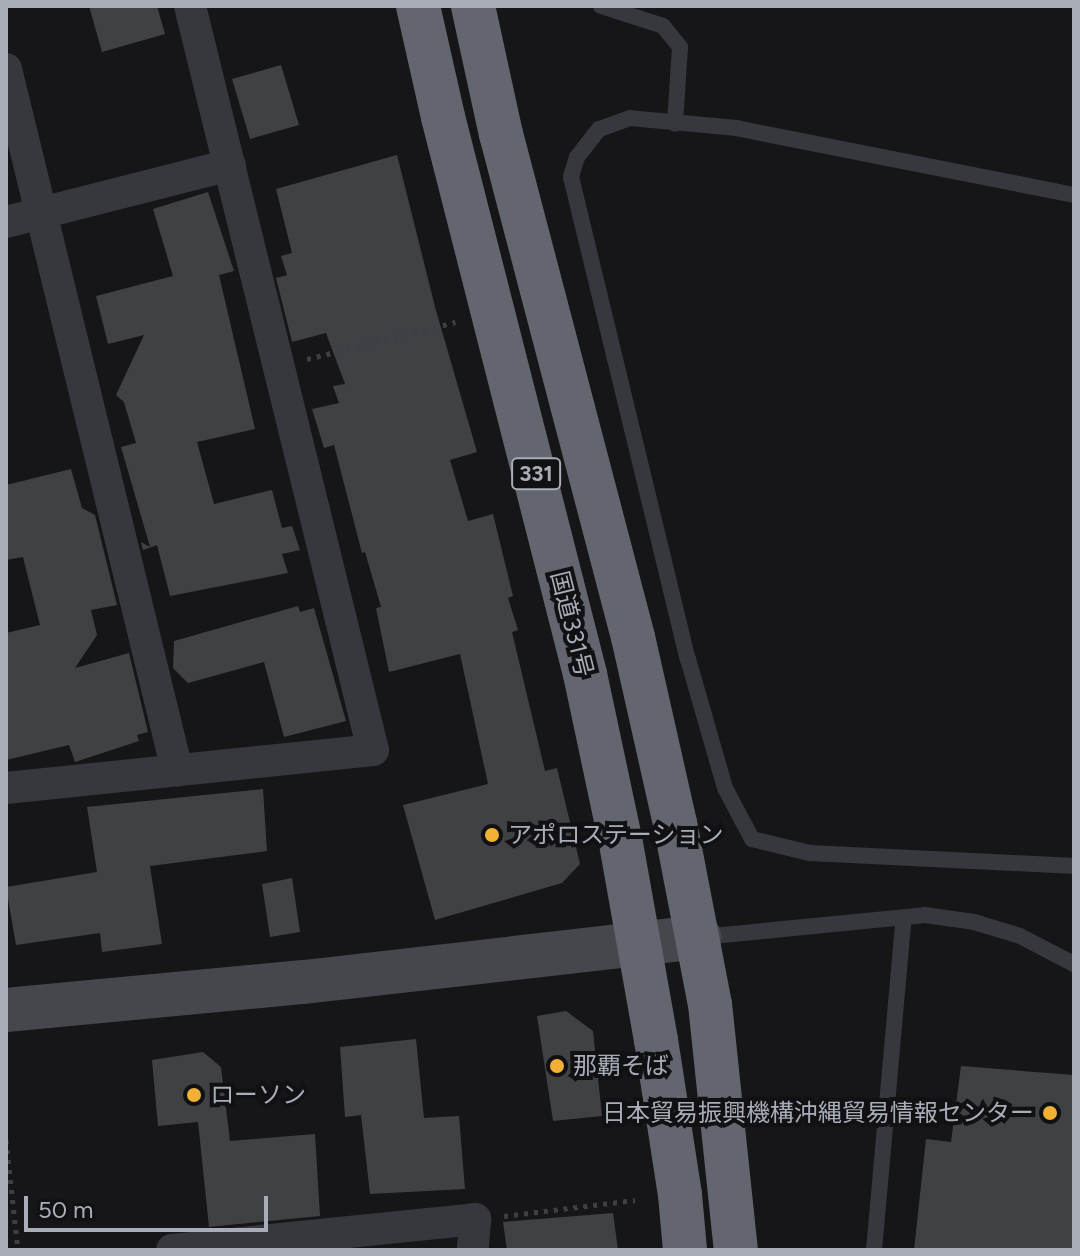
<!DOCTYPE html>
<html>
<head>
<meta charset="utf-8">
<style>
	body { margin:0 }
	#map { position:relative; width:1080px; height:1256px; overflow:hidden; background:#161618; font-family:Figtree,"Noto Sans JP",sans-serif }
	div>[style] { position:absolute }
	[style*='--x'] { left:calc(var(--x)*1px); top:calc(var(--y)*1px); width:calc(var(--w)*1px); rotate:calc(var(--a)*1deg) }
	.building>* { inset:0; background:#404145 }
	.path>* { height:5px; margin-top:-2.5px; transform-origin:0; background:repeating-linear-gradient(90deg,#3d3f44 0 4px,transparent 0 10px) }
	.lane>* { height:16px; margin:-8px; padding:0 8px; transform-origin:8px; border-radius:8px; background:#37383d }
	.street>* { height:32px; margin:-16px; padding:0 16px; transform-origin:16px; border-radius:16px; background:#37383d }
	.secondary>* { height:44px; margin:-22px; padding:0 22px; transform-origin:22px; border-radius:22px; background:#45474d }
	.highway>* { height:44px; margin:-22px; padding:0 22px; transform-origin:22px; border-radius:22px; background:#63666e }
	.dots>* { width:22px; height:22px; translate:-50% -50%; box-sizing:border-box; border:4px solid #111113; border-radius:50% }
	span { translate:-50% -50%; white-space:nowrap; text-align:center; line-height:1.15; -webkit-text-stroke:8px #111113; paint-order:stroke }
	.shield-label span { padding:2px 6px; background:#111113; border:2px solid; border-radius:6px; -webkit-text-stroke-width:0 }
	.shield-label { font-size:22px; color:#a8adb8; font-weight:700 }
	.street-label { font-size:24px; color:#a8adb8 }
	.poi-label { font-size:24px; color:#a8adb8 }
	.left { translate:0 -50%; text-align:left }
	.right { translate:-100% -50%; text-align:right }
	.frame { position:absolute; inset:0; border:8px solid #a8adb8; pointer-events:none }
	.scale { position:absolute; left:24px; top:1196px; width:244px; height:36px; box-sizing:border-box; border:4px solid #a8adb8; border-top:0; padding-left:10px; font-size:24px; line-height:28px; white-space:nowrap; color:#a8adb8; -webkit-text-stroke:6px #111113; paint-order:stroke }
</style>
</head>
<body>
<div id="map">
	<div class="building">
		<i style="clip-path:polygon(89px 6px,157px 6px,165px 34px,102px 52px)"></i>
		<i style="clip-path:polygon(281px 65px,299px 125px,250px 139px,232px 79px)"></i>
		<i style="clip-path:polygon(397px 155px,435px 307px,477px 452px,450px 460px,468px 521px,493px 514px,513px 596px,508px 598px,518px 630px,512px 632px,545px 771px,557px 768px,580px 864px,562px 883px,435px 920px,403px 805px,488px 784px,460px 654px,389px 672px,376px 608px,381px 607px,365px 552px,362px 553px,334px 445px,324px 448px,312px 409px,339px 403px,333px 386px,345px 384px,326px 333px,292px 342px,276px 278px,287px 275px,281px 256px,292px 253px,276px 189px)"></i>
		<i style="clip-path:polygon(208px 192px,234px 271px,219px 275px,255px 429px,197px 442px,214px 504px,272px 490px,282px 528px,292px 526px,300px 550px,282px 554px,288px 573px,170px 596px,157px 545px,143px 550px,141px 542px,150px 547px,121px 447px,136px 443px,124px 402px,116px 395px,144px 335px,108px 344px,96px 296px,173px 276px,153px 209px)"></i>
		<i style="clip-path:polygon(71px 469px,82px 508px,95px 515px,117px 605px,91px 610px,97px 635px,75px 668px,129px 653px,148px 732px,137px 735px,139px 741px,75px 762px,69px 745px,6px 760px,6px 633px,40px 625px,23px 557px,6px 560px,6px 485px)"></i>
		<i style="clip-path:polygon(298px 606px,300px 612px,314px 608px,346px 721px,284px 737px,264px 662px,188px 683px,173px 668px,174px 641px)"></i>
		<i style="clip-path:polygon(263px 789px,267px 851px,150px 866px,162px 944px,102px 952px,100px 933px,16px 945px,6px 887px,97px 872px,87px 807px)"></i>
		<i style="clip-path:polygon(292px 878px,300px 932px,270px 937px,262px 884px)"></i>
		<i style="clip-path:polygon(566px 1011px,593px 1031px,602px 1116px,553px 1121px,537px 1016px)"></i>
		<i style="clip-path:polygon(416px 1039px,424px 1118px,459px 1116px,465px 1189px,370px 1194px,361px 1115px,345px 1117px,340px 1047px)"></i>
		<i style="clip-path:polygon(203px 1052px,221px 1067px,230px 1141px,315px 1134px,320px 1216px,209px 1227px,198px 1122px,158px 1126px,152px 1060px)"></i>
		<i style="clip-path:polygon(961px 1066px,1074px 1075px,1074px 1250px,914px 1250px,926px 1139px,951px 1142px)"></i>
		<i style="clip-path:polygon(613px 1213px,618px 1250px,507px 1250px,503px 1222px)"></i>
	</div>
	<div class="path">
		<i style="--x:307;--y:359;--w:153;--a:-14"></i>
		<i style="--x:6;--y:1140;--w:111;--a:83.8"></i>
		<i style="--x:504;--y:1216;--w:132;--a:-7"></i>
	</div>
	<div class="lane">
		<i style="--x:601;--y:6;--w:65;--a:17.9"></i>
		<i style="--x:663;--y:26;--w:27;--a:51"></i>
		<i style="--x:680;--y:47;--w:77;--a:93.7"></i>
		<i style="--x:1074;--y:195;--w:344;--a:-168.8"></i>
		<i style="--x:737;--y:128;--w:107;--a:-174.7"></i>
		<i style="--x:630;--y:118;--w:33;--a:160"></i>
		<i style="--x:599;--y:129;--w:36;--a:128"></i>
		<i style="--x:577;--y:157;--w:21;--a:107"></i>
		<i style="--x:571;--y:177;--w:496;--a:76.4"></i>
		<i style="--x:688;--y:659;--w:134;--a:74"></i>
		<i style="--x:725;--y:788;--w:58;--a:62.1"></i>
		<i style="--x:752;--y:839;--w:60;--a:13.6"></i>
		<i style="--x:810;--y:853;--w:264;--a:2.8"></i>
		<i style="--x:702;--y:937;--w:224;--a:-5.6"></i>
		<i style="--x:925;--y:915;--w:49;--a:8.1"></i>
		<i style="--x:974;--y:922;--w:48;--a:16.9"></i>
		<i style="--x:1020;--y:936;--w:61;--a:27.4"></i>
		<i style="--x:874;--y:1250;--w:334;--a:-84.9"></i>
	</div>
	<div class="street">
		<i style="--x:6;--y:69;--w:722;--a:76.29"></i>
		<i style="--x:6;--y:222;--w:231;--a:-14.3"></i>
		<i style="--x:6;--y:788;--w:369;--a:-5.9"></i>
		<i style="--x:373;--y:750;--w:766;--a:-103.82"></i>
		<i style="--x:172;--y:1250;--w:305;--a:-5.8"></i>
		<i style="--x:475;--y:1219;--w:31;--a:94"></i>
	</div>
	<div class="secondary">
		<i style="--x:6;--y:1010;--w:299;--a:-5.4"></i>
		<i style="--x:304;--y:982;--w:398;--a:-6.5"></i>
	</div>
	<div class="highway">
		<i style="--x:418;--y:6;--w:114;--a:77.3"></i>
		<i style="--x:443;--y:117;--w:575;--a:75.7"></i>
		<i style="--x:585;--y:674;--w:168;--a:78"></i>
		<i style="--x:620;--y:838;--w:205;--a:79.9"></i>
		<i style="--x:656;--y:1040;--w:157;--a:81.2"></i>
		<i style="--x:680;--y:1195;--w:55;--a:84.8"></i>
		<i style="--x:473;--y:6;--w:131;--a:77.7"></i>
		<i style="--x:501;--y:134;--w:520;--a:75.3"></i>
		<i style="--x:633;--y:637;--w:191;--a:77.3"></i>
		<i style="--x:675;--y:823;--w:184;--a:79.1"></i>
		<i style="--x:710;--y:1004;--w:247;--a:84"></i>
	</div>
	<div class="dots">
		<i style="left:492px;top:835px;background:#f2b134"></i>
		<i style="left:557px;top:1066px;background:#f2b134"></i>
		<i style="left:194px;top:1095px;background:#f2b134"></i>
		<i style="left:1050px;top:1113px;background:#f2b134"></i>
	</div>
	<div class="shield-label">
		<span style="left:536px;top:474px">331</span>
	</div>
	<div class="street-label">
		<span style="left:572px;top:624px;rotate:76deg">国道331号</span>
	</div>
	<div class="poi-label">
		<span class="left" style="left:508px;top:835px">アポロステーション</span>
		<span class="left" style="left:573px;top:1066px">那覇そば</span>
		<span class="left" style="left:210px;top:1095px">ローソン</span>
		<span class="right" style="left:1034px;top:1113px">日本貿易振興機構沖縄貿易情報センター</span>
	</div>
	<div class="frame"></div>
	<div class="scale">50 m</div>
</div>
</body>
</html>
